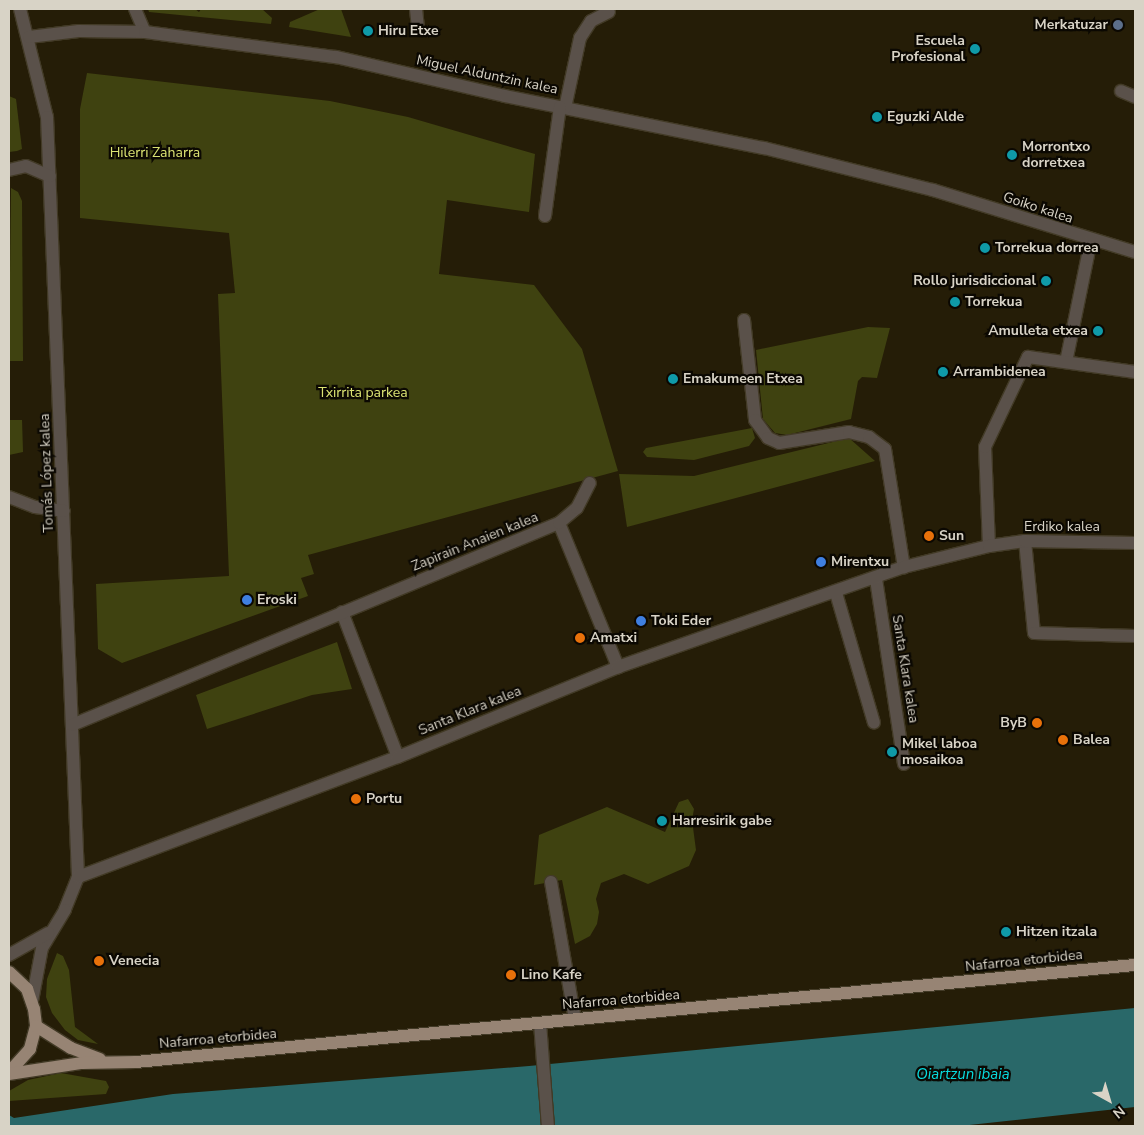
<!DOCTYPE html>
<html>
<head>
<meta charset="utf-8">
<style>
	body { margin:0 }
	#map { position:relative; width:1144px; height:1135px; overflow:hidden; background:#251d07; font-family:"Nunito Sans",sans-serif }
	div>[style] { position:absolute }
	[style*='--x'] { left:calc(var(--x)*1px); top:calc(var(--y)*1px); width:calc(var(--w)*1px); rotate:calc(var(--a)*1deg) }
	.green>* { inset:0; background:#3f4210 }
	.water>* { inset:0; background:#296869 }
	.roads { filter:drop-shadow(1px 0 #423a26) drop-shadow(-1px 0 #423a26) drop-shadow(0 1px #423a26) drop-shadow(0 -1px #423a26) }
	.minor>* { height:12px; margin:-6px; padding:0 6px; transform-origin:6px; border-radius:6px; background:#5a514a }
	.major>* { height:12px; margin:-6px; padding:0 6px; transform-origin:6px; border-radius:6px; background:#978474 }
	.dots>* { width:14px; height:14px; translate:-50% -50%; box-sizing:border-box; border:2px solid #0b0802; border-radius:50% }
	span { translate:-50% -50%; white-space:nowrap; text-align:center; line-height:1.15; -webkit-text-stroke:4.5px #0b0802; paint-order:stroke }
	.poi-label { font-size:14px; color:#d8d3c6; font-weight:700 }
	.right { translate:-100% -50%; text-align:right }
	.left { translate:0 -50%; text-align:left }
	.street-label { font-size:14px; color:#d8d3c6 }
	.park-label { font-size:14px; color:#dce473 }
	.water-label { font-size:15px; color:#08dcdf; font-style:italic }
	.frame { position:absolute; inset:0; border:10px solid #d8d3c6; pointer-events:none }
	.north { position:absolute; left:1084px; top:1075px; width:50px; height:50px; -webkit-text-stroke:4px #0b0802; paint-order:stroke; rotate:141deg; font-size:14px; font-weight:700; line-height:20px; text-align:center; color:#d8d3c6 }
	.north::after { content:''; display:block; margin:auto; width:18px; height:22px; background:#d8d3c6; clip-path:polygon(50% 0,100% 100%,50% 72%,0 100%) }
</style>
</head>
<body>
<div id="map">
	<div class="green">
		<i style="clip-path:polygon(148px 9px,195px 9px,199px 12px,201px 9px,262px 9px,272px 18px,271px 24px,149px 12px)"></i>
		<i style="clip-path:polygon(320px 9px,341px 9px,351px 37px,289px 27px,290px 22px)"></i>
		<i style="clip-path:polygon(87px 73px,330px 101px,408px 117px,535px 154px,529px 212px,447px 200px,439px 274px,534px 285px,582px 349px,618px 471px,308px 555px,314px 574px,301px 578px,308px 596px,122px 663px,98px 649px,96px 584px,229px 576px,218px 294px,235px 293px,229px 233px,80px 218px,80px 109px)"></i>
		<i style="clip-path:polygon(9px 96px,16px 99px,22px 149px,17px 151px,9px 152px)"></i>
		<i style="clip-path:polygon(11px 188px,18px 192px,22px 201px,23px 361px,9px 361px)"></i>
		<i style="clip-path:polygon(868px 327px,890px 328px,877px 378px,862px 377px,858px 381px,851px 419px,787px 435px,775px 433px,763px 419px,756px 350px)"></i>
		<i style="clip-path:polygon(9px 420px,22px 420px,23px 452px,9px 455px)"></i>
		<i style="clip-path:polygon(752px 428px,755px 438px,749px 446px,694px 460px,647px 457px,643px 452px,646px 448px)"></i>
		<i style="clip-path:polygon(849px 438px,875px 461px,627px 527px,619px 474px,694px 476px)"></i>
		<i style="clip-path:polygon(337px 642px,352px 689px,312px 695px,207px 729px,196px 695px)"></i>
		<i style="clip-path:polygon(688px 799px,694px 809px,692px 820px,696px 850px,689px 866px,648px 884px,624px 874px,601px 883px,596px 899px,599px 912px,597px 924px,590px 936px,575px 944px,562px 880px,534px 885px,539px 835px,607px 807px,665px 832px,679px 802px)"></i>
		<i style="clip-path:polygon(57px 953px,63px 956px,69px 970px,75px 1027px,98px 1044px,78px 1040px,65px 1030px,52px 1013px,46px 997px,47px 979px)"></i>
		<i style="clip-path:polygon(61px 1073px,106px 1081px,109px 1087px,106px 1094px,9px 1101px,9px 1091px,28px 1080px)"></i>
	</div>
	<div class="water">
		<i style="clip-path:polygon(1135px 1008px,1135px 1107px,960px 1126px,9px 1126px,9px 1115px,14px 1118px,173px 1094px,529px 1066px)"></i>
	</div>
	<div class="roads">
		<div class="minor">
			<i style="--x:20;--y:9;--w:111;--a:76"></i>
			<i style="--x:47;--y:117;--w:761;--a:87.66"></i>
			<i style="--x:78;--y:877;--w:35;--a:112"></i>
			<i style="--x:65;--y:910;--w:44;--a:121.2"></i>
			<i style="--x:42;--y:948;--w:54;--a:100.7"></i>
			<i style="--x:135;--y:9;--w:25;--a:67"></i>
			<i style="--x:416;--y:9;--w:20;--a:84"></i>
			<i style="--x:29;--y:37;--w:50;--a:-6.8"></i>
			<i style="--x:79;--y:31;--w:66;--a:0.9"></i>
			<i style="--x:145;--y:32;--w:193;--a:7.5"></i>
			<i style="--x:336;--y:57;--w:173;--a:13"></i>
			<i style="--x:505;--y:96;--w:264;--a:11.4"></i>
			<i style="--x:764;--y:148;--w:174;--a:14"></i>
			<i style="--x:933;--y:190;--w:211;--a:17.1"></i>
			<i style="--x:1121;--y:91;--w:15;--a:23"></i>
			<i style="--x:565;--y:108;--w:72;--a:-77.9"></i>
			<i style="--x:580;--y:38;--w:20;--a:-57"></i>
			<i style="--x:591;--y:21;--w:20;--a:-27"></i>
			<i style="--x:9;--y:170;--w:17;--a:-13"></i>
			<i style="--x:26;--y:166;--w:26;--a:23"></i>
			<i style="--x:545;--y:216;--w:110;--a:-82.2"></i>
			<i style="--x:744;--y:320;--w:101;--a:83.7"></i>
			<i style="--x:755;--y:420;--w:22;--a:54"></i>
			<i style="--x:768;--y:438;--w:12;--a:24"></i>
			<i style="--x:779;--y:443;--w:71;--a:-8.9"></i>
			<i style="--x:849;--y:432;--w:21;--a:14"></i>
			<i style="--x:869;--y:437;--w:20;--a:37"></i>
			<i style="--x:885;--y:449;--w:120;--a:80.9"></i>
			<i style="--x:1066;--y:362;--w:125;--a:-78.4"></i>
			<i style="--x:9;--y:497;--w:28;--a:21"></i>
			<i style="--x:35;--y:507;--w:29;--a:8"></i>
			<i style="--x:559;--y:523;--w:156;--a:67.7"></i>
			<i style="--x:1025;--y:541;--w:92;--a:84.4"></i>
			<i style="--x:1034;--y:633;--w:101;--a:1.7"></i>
			<i style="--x:989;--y:546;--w:99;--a:-92.3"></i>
			<i style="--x:985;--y:447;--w:100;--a:-64.5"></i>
			<i style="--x:1028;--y:357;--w:108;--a:8"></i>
			<i style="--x:876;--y:579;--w:187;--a:81.4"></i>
			<i style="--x:836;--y:593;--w:135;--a:73.7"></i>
			<i style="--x:342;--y:612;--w:155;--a:68.9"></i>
			<i style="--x:72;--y:725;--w:527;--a:-22.53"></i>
			<i style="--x:559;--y:523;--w:23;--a:-40"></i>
			<i style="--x:577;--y:508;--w:28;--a:-63"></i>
			<i style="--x:78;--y:877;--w:342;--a:-20.6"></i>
			<i style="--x:398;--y:757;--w:238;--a:-22.2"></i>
			<i style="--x:618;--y:667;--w:303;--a:-19.3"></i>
			<i style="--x:904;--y:567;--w:88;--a:-13.9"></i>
			<i style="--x:989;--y:546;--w:36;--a:-8"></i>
			<i style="--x:1025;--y:541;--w:110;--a:1"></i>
			<i style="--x:551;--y:882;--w:139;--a:80.1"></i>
			<i style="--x:9;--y:955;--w:45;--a:-29.4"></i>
			<i style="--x:540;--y:1023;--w:103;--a:85.6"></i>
		</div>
		<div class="major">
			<i style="--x:9;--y:972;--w:25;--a:43"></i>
			<i style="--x:27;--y:989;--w:21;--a:71"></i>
			<i style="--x:34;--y:1009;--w:17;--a:83"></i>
			<i style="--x:36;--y:1026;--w:24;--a:105"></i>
			<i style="--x:30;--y:1049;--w:31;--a:132"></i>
			<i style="--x:36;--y:1026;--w:41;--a:32.2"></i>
			<i style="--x:71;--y:1048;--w:31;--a:21"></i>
			<i style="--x:9;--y:1074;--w:74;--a:-8.6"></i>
			<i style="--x:82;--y:1063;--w:54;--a:-1.1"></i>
			<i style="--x:136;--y:1062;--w:1004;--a:-5.55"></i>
		</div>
	</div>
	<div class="dots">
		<i style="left:1118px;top:25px;background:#5c6f8a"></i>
		<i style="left:368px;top:31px;background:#0f9aa8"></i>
		<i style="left:975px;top:49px;background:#0f9aa8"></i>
		<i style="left:877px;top:117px;background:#0f9aa8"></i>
		<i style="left:1012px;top:155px;background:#0f9aa8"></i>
		<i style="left:985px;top:248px;background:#0f9aa8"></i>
		<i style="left:1046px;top:281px;background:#0f9aa8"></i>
		<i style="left:955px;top:302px;background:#0f9aa8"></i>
		<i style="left:1098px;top:331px;background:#0f9aa8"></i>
		<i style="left:943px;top:372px;background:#0f9aa8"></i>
		<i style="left:673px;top:379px;background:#0f9aa8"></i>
		<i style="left:929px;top:536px;background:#e8710a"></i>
		<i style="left:821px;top:562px;background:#3f7fe0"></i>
		<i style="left:247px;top:600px;background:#3f7fe0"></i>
		<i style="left:641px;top:621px;background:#3f7fe0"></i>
		<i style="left:580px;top:638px;background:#e8710a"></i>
		<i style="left:1037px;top:723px;background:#e8710a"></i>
		<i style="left:1063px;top:740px;background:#e8710a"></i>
		<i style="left:892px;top:752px;background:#0f9aa8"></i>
		<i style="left:356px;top:799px;background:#e8710a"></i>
		<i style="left:662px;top:821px;background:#0f9aa8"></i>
		<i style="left:1006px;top:932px;background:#0f9aa8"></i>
		<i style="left:99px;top:961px;background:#e8710a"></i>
		<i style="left:511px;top:975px;background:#e8710a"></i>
	</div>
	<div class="poi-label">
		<span class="right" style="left:1108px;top:25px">Merkatuzar</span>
		<span class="left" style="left:378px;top:31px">Hiru Etxe</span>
		<span class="right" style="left:965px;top:49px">Escuela<br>Profesional</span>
		<span class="left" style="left:887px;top:117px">Eguzki Alde</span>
		<span class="left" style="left:1022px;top:155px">Morrontxo<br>dorretxea</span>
		<span class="left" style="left:995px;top:248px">Torrekua dorrea</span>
		<span class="right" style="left:1036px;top:281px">Rollo jurisdiccional</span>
		<span class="left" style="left:965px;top:302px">Torrekua</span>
		<span class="right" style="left:1088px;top:331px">Amulleta etxea</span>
		<span class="left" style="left:953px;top:372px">Arrambidenea</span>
		<span class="left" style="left:683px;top:379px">Emakumeen Etxea</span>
		<span class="left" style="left:939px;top:536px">Sun</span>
		<span class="left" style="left:831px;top:562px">Mirentxu</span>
		<span class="left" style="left:257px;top:600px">Eroski</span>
		<span class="left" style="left:651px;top:621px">Toki Eder</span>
		<span class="left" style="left:590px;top:638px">Amatxi</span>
		<span class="right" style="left:1027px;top:723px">ByB</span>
		<span class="left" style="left:1073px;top:740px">Balea</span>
		<span class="left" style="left:902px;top:752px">Mikel laboa<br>mosaikoa</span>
		<span class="left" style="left:366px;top:799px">Portu</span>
		<span class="left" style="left:672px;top:821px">Harresirik gabe</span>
		<span class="left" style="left:1016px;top:932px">Hitzen itzala</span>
		<span class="left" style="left:109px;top:961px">Venecia</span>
		<span class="left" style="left:521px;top:975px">Lino Kafe</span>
	</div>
	<div class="street-label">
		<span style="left:487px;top:75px;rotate:12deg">Miguel Alduntzin kalea</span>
		<span style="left:1038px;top:208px;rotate:18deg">Goiko kalea</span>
		<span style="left:47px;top:473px;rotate:-92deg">Tomás López kalea</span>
		<span style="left:1062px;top:527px">Erdiko kalea</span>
		<span style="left:475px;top:542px;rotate:-22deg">Zapirain Anaien kalea</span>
		<span style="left:905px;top:669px;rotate:81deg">Santa Klara kalea</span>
		<span style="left:470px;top:711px;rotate:-22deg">Santa Klara kalea</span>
		<span style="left:1024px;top:961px;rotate:-6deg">Nafarroa etorbidea</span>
		<span style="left:621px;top:1000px;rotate:-5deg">Nafarroa etorbidea</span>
		<span style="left:218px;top:1039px;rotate:-5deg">Nafarroa etorbidea</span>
	</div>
	<div class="park-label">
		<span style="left:155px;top:153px">Hilerri Zaharra</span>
		<span style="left:363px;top:393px">Txirrita parkea</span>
	</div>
	<div class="water-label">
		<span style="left:963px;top:1075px">Oiartzun ibaia</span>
	</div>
	<div class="frame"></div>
	<div class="north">N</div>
</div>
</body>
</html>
